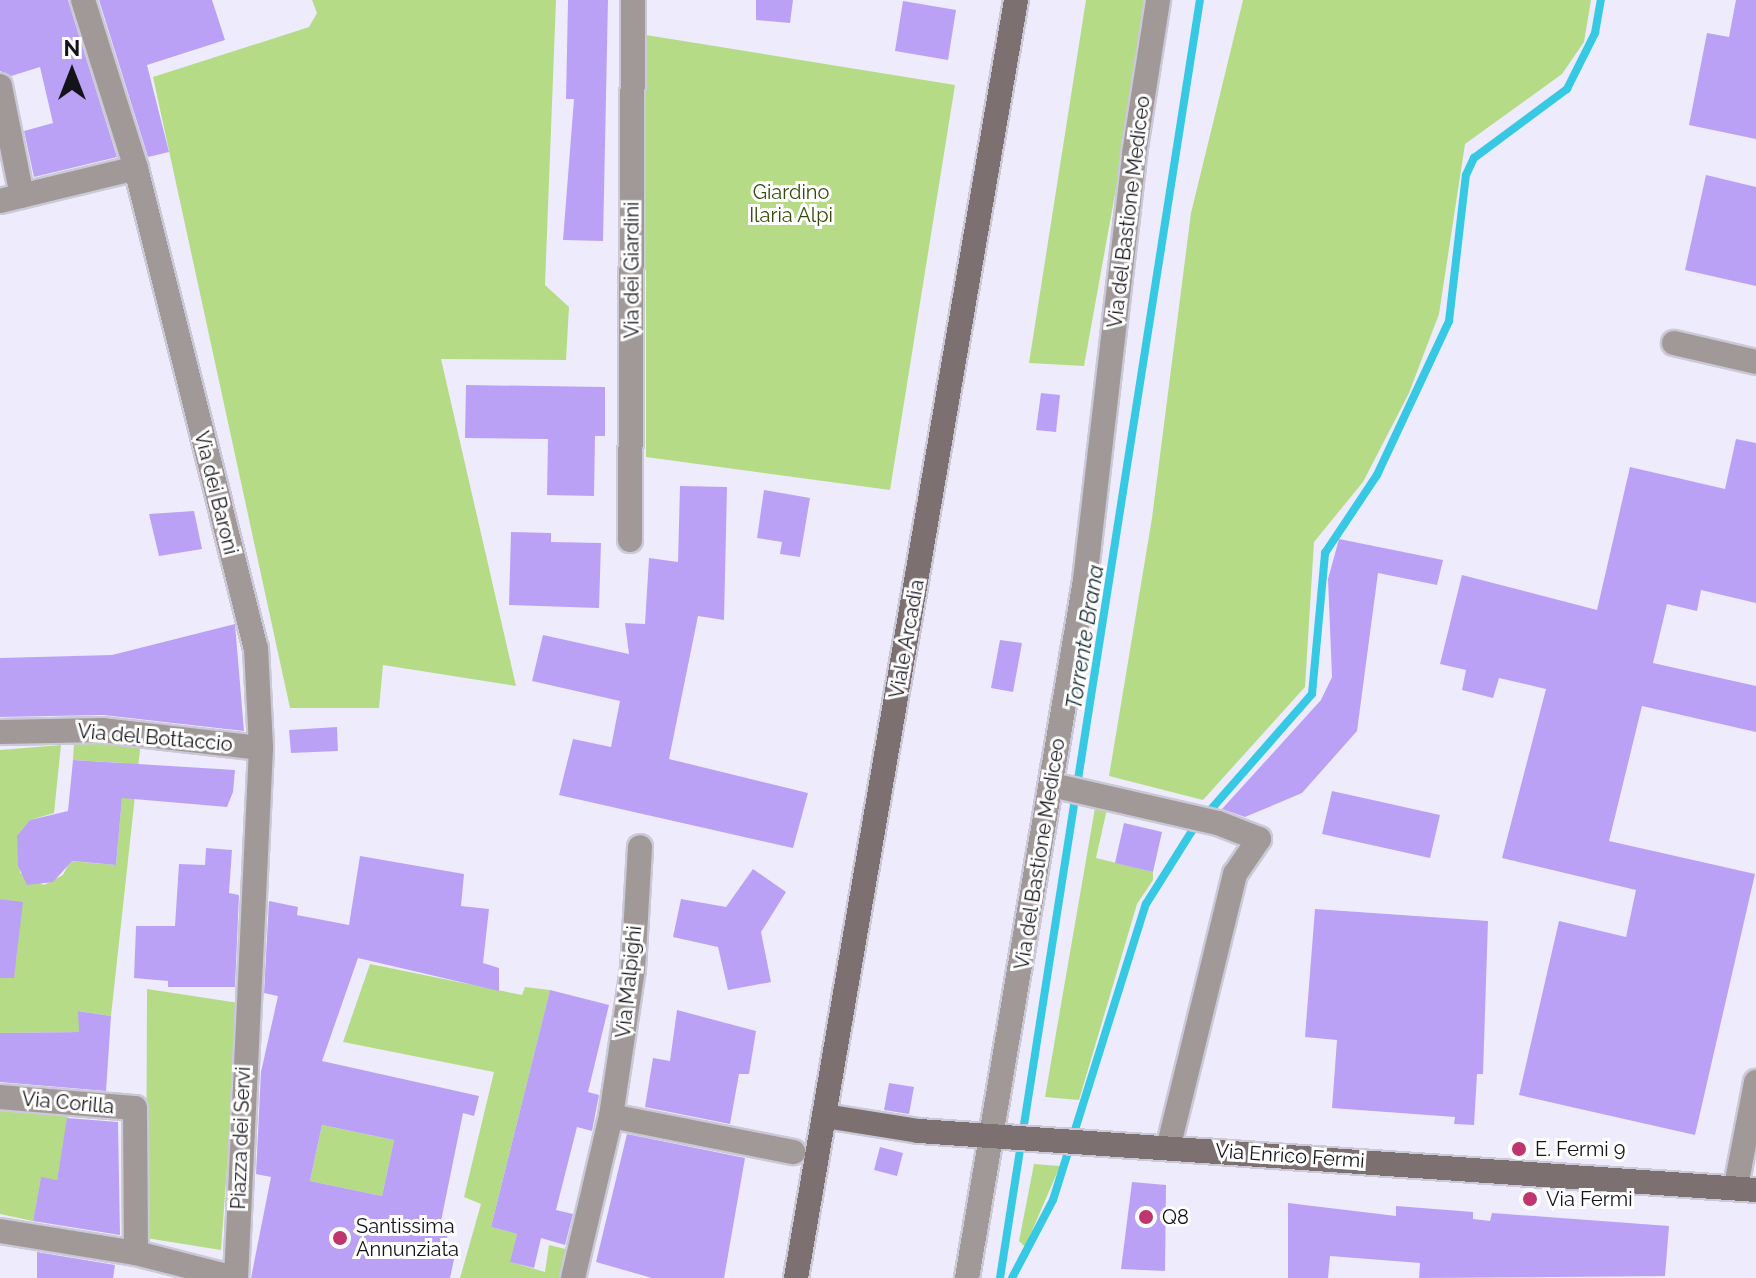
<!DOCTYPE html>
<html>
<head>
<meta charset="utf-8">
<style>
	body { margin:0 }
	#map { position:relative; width:1756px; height:1278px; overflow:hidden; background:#eeecfc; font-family:Raleway,sans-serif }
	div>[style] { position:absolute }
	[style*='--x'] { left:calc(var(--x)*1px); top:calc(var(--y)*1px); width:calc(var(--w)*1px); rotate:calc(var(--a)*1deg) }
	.green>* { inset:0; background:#b5db86 }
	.stream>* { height:8px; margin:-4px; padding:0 4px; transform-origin:4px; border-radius:4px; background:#37c8e3 }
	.building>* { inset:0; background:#bba1f6 }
	.roads { filter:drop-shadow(2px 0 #cbc9d8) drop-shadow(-2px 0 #cbc9d8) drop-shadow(0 2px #cbc9d8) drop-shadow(0 -2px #cbc9d8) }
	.street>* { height:24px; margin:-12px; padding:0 12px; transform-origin:12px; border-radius:12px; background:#a19998 }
	.secondary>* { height:24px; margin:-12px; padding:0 12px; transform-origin:12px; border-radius:12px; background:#7c7070 }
	.dots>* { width:22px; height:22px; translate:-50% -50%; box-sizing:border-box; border:4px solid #fff; border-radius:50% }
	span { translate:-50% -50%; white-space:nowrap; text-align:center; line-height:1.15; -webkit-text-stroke:6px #fff; paint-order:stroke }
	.park-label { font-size:20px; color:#344b0b }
	.street-label { font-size:20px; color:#141319 }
	.poi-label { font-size:20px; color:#141319 }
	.left { translate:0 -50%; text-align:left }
	.water-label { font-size:22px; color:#1c3338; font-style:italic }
	.north { position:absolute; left:32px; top:32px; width:80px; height:80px; -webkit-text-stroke:6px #fff; paint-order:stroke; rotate:0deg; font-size:22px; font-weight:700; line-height:32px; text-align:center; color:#141319 }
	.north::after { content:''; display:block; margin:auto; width:28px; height:36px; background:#141319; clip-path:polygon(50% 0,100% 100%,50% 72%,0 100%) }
</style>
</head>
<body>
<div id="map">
	<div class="green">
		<i style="clip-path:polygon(312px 0,556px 0,545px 285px,569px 307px,566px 360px,441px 359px,516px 686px,383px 665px,379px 708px,290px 708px,153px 77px,309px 27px,317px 13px)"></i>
		<i style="clip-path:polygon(1086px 0,1150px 0,1084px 366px,1029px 363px)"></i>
		<i style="clip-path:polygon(1243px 0,1591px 0,1584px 42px,1562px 74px,1465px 144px,1439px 314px,1409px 393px,1363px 482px,1314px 542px,1305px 687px,1203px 800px,1109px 776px,1152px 518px,1191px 213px)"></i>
		<i style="clip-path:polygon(646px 35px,955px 85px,890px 490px,646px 457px)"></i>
		<i style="clip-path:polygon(141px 741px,111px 1016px,79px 1011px,79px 1032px,0 1033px,0 958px,16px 960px,22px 903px,0 899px,0 750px,61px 745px,54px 813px,30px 820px,17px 837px,20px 873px,44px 885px,63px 875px,70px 861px,116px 865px,125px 763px,73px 760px,74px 743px)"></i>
		<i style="clip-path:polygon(1095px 808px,1107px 809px,1096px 858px,1153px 872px,1153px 880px,1137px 904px,1079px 1100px,1045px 1097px)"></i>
		<i style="clip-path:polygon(370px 964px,522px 995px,525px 987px,550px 990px,491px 1227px,517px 1234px,511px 1262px,545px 1272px,549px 1245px,574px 1251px,567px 1278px,460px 1278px,481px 1204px,464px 1197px,494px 1072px,343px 1042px)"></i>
		<i style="clip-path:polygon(147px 989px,239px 1003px,221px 1250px,146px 1238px)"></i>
		<i style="clip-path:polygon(0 1102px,69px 1110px,57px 1180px,41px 1178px,33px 1221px,0 1214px)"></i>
		<i style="clip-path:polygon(322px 1125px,394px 1140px,382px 1196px,310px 1181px)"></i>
		<i style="clip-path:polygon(1034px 1164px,1060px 1166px,1025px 1247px,1019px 1241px)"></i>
	</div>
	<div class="stream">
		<i style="--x:1000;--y:1278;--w:1294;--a:-81.11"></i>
		<i style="--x:1012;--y:1278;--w:88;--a:-62.3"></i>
		<i style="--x:1053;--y:1200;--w:310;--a:-72.6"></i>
		<i style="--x:1146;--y:904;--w:86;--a:-57.8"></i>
		<i style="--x:1192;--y:831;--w:182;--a:-48.8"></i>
		<i style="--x:1312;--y:694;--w:142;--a:-84.7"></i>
		<i style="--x:1325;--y:553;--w:94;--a:-56.3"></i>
		<i style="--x:1377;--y:475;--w:170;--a:-64.9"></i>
		<i style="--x:1449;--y:321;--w:147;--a:-83.4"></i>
		<i style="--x:1466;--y:175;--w:19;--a:-65"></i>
		<i style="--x:1474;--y:158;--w:116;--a:-36.6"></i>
		<i style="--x:1567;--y:89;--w:63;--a:-63.4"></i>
		<i style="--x:1595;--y:33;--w:34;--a:-80"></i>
	</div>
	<div class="building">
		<i style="clip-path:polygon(0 0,68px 0,117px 157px,34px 177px,24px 131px,53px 123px,40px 67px,11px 76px,0 71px)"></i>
		<i style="clip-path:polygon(99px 0,212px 0,225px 40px,147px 65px,169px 152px,148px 157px)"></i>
		<i style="clip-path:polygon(568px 0,608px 0,603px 241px,563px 240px,574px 99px,566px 99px)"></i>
		<i style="clip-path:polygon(756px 0,793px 0,790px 23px,756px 20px)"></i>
		<i style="clip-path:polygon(1736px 0,1756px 0,1756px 139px,1689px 125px,1707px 33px,1729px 37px)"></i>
		<i style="clip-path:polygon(903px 1px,956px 10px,948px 60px,895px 51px)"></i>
		<i style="clip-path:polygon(1706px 175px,1756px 187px,1756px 286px,1685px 270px)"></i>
		<i style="clip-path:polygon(466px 385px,605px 387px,605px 436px,595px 436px,594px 496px,547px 495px,548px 439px,465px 438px)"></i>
		<i style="clip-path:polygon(1041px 393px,1060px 395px,1056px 432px,1036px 430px)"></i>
		<i style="clip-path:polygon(1736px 439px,1756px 443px,1756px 603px,1701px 590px,1697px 611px,1667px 604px,1653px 663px,1756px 686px,1756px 732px,1642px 706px,1609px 841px,1755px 874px,1695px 1135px,1519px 1095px,1559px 921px,1626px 937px,1636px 890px,1502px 858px,1546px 689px,1499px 678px,1493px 698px,1462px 690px,1466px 670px,1440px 664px,1462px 575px,1597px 610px,1630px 467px,1725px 489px)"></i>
		<i style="clip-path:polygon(680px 486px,727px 487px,724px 620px,698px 616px,669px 759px,808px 793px,793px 848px,559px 795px,573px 739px,611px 747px,620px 701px,532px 681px,543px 635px,629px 654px,625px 623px,645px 624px,649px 558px,678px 562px)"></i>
		<i style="clip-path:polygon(764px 490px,810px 498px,800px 557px,780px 554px,782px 542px,757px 538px)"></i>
		<i style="clip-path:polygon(194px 511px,202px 549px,159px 556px,149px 514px)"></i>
		<i style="clip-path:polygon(511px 532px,551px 533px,551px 542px,601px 543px,599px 608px,509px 605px)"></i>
		<i style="clip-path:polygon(1339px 539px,1443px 560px,1437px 585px,1378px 573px,1357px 731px,1302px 793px,1245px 817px,1222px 809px,1321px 700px,1332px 677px,1328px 579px)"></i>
		<i style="clip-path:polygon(235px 624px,244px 731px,103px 715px,0 717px,0 658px,112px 655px)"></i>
		<i style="clip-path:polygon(1000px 640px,1022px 643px,1013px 692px,991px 688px)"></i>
		<i style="clip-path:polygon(337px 727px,338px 751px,291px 753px,289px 730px)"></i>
		<i style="clip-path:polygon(73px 760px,235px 770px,233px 792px,227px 807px,122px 798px,116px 865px,72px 861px,53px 882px,27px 885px,18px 866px,17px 836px,30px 820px,68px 811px)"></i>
		<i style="clip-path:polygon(1332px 791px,1440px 815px,1430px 858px,1322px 834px)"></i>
		<i style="clip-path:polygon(1124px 823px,1162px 832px,1153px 872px,1115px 863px)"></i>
		<i style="clip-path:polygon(206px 848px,232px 850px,229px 893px,239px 895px,235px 987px,168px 987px,168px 981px,134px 978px,136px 926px,175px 926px,179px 864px,205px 865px)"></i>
		<i style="clip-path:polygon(evenodd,360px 856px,464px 874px,461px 906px,489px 909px,483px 963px,499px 968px,499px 991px,358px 958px,322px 1061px,479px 1096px,474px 1116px,463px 1113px,439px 1231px,448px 1233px,445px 1248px,456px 1250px,450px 1278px,251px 1278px,271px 1177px,256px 1174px,261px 1072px,278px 996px,264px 993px,269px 901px,298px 907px,297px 915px,349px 925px,360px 856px,322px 1125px,394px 1140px,382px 1196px,310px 1181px,322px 1125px)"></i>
		<i style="clip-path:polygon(753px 869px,786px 892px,761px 932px,771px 982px,728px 990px,718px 947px,673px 937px,681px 899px,726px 907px)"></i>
		<i style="clip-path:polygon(0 899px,23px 902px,14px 978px,0 978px)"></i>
		<i style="clip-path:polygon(1315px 909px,1488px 921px,1483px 1074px,1477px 1074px,1474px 1125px,1454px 1124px,1455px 1117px,1332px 1108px,1337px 1040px,1305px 1037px)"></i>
		<i style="clip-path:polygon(550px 990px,609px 1005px,588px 1092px,599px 1095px,592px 1131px,577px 1127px,556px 1210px,573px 1214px,565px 1245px,541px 1238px,534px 1268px,510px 1262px,517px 1234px,491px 1227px)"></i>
		<i style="clip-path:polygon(677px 1010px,756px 1031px,749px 1074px,739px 1074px,730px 1124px,645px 1107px,653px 1058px,670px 1061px)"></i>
		<i style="clip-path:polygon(78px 1011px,111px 1016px,106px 1091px,0 1082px,0 1033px,79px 1032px)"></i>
		<i style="clip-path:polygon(889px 1083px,914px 1087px,909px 1114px,884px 1110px)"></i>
		<i style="clip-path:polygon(67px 1118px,118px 1122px,120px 1235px,33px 1221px,41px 1177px,57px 1180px)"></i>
		<i style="clip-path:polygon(627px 1134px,745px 1158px,724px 1278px,652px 1278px,596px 1262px)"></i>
		<i style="clip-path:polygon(880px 1147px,903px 1153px,897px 1176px,874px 1170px)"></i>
		<i style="clip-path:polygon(1132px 1182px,1166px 1185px,1165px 1271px,1121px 1269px)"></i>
		<i style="clip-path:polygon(1288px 1203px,1396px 1216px,1396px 1206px,1473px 1212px,1473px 1219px,1490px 1221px,1492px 1213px,1669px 1226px,1665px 1276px,1419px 1278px,1420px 1263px,1330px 1256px,1328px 1278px,1288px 1278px)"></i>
		<i style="clip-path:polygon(37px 1252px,115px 1265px,113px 1278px,37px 1278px)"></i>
	</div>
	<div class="roads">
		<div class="street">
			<i style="--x:83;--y:0;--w:176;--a:72.5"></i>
			<i style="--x:136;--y:168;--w:495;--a:76"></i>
			<i style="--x:256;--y:648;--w:100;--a:87.1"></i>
			<i style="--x:261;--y:748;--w:531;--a:92.7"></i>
			<i style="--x:0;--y:86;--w:112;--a:78.7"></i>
			<i style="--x:0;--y:201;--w:140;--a:-13.6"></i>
			<i style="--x:1674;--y:343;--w:84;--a:13"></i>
			<i style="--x:630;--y:540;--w:540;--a:-89.68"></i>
			<i style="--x:0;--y:732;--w:102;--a:-1.1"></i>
			<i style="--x:102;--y:730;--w:160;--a:6.5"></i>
			<i style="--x:1052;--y:785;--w:170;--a:12.9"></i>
			<i style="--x:1218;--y:823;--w:44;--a:21.3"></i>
			<i style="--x:1259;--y:839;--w:42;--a:124.4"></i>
			<i style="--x:1235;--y:874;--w:282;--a:103.7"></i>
			<i style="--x:0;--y:1097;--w:135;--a:4.7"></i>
			<i style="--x:135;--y:1108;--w:145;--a:89.6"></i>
			<i style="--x:611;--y:1116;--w:149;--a:-81.5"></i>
			<i style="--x:633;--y:969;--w:122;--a:-86.7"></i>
			<i style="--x:1736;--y:1186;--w:106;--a:-79.1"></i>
			<i style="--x:0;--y:1231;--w:138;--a:9.2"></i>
			<i style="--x:136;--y:1253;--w:101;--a:14.3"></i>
			<i style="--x:573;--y:1278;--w:166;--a:-76.8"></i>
			<i style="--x:611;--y:1116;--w:186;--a:11.2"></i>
			<i style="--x:967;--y:1278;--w:708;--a:-80.4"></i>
			<i style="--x:1085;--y:580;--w:429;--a:-83.4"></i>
			<i style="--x:1134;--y:154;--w:156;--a:-81.1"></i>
		</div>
		<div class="secondary">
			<i style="--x:825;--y:1116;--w:95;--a:9.1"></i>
			<i style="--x:919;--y:1131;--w:839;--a:4.03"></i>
			<i style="--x:796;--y:1278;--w:1297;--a:-80.23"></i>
		</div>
	</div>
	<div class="dots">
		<i style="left:1519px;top:1149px;background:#bf356e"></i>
		<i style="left:1530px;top:1199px;background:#bf356e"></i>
		<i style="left:1146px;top:1217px;background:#bf356e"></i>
		<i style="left:340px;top:1238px;background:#bf356e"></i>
	</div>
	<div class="park-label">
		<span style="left:791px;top:204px">Giardino<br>Ilaria Alpi</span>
	</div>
	<div class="street-label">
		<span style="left:1129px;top:212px;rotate:-83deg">Via del Bastione Mediceo</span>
		<span style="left:632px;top:270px;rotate:-90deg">Via dei Giardini</span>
		<span style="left:216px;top:493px;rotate:76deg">Via dei Baroni</span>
		<span style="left:907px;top:639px;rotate:-80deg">Viale Arcadia</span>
		<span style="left:155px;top:738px;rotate:5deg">Via del Bottaccio</span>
		<span style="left:1040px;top:854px;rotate:-81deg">Via del Bastione Mediceo</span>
		<span style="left:629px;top:982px;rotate:-84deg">Via Malpighi</span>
		<span style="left:68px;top:1103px;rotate:5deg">Via Corilla</span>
		<span style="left:241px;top:1138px;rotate:-88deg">Piazza dei Servi</span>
		<span style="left:1290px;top:1156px;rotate:4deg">Via Enrico Fermi</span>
	</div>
	<div class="poi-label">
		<span class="left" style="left:1535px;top:1149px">E. Fermi 9</span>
		<span class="left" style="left:1546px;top:1199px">Via Fermi</span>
		<span class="left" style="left:1162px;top:1217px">Q8</span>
		<span class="left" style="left:356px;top:1238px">Santissima<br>Annunziata</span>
	</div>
	<div class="water-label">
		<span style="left:1085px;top:637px;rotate:-81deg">Torrente Brana</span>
	</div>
	<div class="north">N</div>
</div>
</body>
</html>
